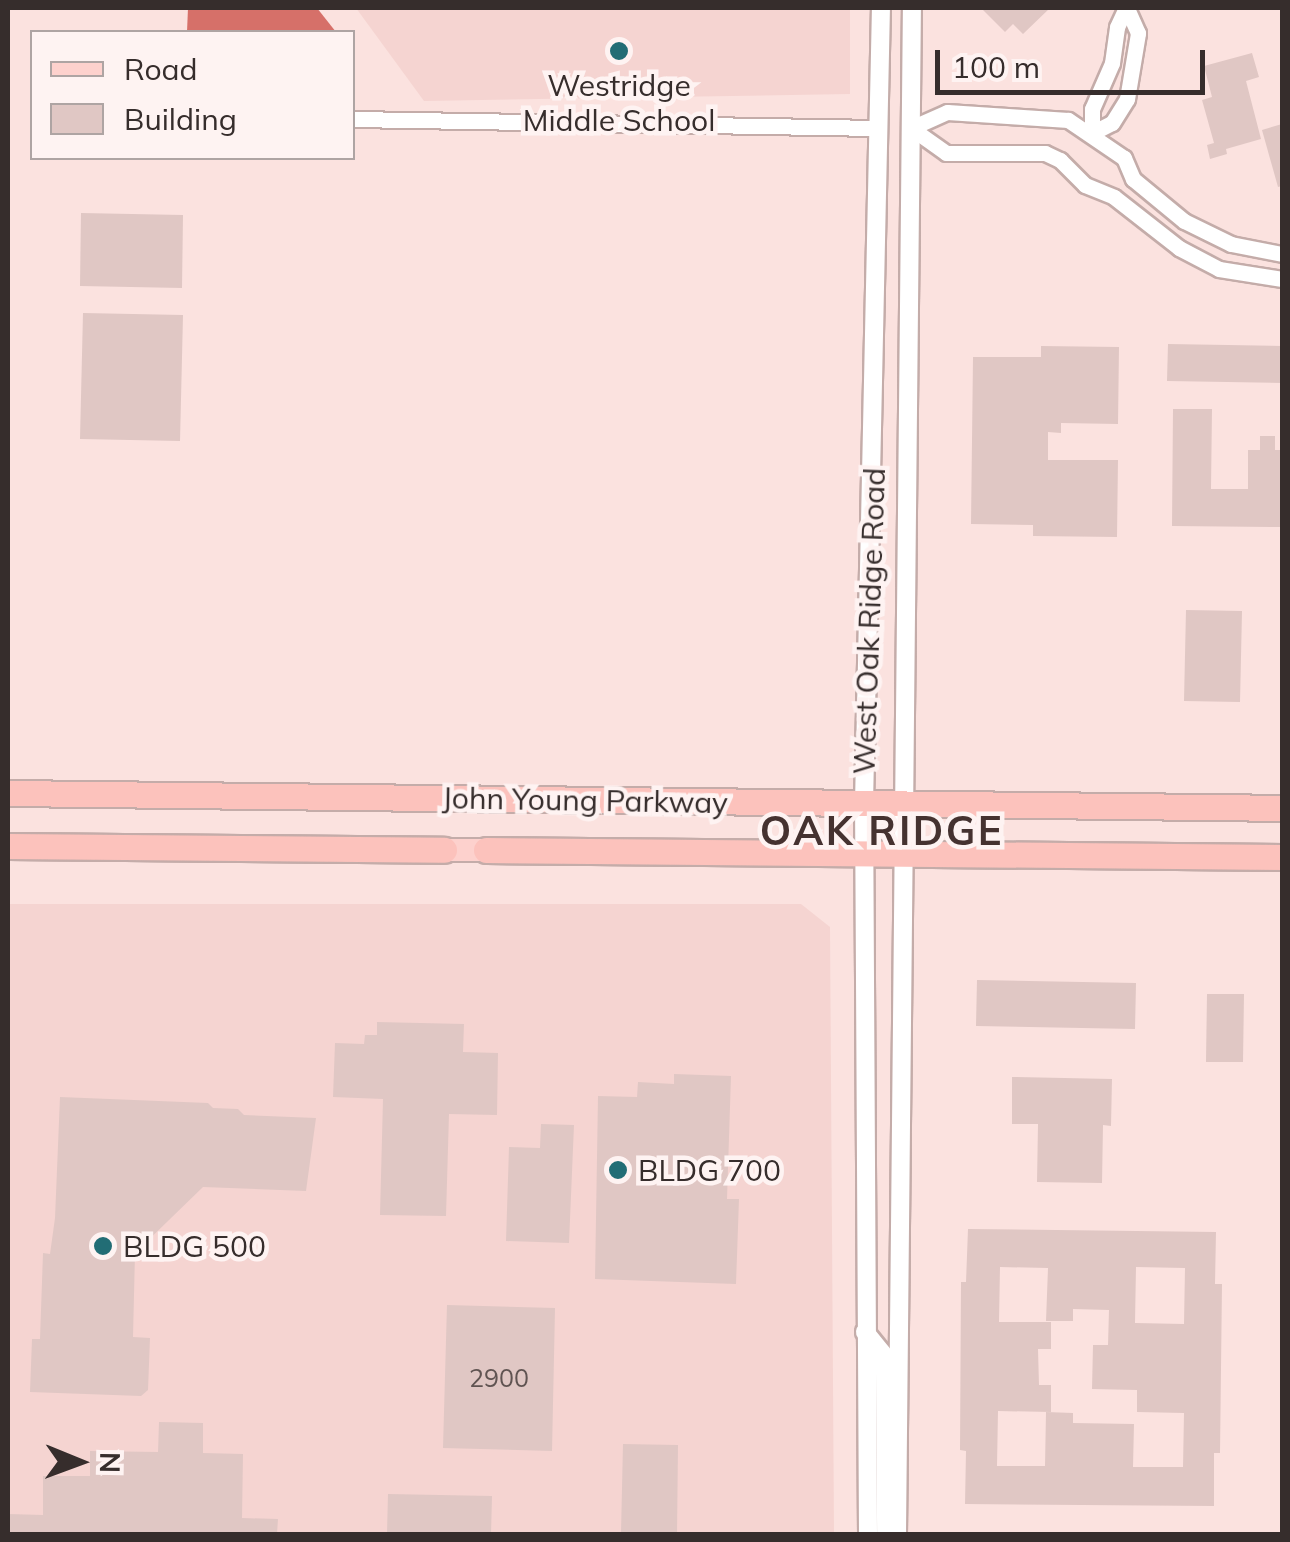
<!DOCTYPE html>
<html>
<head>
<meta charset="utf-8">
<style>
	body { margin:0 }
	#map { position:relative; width:1290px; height:1542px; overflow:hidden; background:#fbe2df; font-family:Mulish,sans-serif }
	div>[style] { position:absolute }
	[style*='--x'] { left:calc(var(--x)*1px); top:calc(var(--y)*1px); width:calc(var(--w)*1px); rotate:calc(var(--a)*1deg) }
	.built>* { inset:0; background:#f5d4d1 }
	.water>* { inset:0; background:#d67069 }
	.building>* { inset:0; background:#e0c7c4 }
	.roads { filter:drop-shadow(2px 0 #c4aca9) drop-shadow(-2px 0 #c4aca9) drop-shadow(0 2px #c4aca9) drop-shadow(0 -2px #c4aca9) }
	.minor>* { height:15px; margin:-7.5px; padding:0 7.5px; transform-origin:7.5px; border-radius:7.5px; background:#fff }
	.tertiary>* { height:18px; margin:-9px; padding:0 9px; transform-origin:9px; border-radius:9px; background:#fff }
	.primary>* { height:22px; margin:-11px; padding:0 11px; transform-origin:11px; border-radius:11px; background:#fdd1cd }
	.trunk>* { height:25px; margin:-12.5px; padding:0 12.5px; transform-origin:12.5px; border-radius:12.5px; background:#fcc2bc }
	.dots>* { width:28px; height:28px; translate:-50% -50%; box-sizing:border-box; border:5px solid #fef3f2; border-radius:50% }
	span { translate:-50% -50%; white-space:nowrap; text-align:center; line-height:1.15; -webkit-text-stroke:9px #fef3f2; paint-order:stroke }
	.number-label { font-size:25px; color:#605452 }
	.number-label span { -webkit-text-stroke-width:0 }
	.poi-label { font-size:30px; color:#362d2c }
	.left { translate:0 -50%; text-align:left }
	.street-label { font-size:30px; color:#362d2c }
	.district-label { font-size:40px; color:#453230; font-weight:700; letter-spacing:2.5px }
	.frame { position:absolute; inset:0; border:10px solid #362d2c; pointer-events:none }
	.legend { position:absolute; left:30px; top:30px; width:325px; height:130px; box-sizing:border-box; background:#fef3f2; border:2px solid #aea4a3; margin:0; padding:12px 18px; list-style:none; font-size:30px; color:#362d2c }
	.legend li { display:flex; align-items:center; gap:20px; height:50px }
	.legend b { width:50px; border:2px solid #aea4a3 }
	.north { position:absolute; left:30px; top:1412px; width:100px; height:100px; -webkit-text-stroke:8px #fef3f2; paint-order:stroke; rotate:91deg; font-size:28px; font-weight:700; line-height:40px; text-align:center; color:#362d2c }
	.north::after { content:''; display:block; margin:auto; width:35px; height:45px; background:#362d2c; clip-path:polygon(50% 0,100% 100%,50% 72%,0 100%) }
	.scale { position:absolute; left:935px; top:50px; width:270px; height:45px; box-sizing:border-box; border:5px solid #362d2c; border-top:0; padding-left:12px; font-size:30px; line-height:35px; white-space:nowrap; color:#362d2c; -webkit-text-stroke:8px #fef3f2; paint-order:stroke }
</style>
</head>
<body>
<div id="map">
	<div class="built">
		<i style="clip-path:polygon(356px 8px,850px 8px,850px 94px,424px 101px)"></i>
		<i style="clip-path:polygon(8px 904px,801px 904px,830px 927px,834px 1534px,8px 1534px)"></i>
	</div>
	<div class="water">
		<i style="clip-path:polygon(188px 8px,317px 8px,336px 32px,187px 32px)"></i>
	</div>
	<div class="building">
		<i style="clip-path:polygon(981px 8px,1050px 8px,1023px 34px,1013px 24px,1005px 32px)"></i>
		<i style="clip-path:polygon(1252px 53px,1259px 77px,1246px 81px,1261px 139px,1226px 149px,1227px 154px,1210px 159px,1207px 145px,1214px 143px,1202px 100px,1212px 97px,1204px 66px)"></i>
		<i style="clip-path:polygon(1282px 124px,1282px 186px,1278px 187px,1262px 130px)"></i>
		<i style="clip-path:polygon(81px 213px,183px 215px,182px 288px,80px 286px)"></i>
		<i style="clip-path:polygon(83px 313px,183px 315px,180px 441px,80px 439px)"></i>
		<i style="clip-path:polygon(1168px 344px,1282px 346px,1282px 383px,1167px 381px)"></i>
		<i style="clip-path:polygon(1041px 346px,1119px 347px,1118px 424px,1061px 423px,1061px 433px,1048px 432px,1048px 460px,1118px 460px,1117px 537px,1033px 536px,1033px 525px,971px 524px,973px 357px,1041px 357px)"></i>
		<i style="clip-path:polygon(1173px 409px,1212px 409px,1211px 489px,1248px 489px,1248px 450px,1260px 450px,1260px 436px,1275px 436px,1275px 450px,1282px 450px,1282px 527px,1172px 526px)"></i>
		<i style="clip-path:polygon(1186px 610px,1242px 611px,1240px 702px,1184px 701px)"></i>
		<i style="clip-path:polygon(977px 980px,1136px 983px,1135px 1029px,976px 1026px)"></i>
		<i style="clip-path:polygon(1207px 994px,1244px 994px,1243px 1062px,1206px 1062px)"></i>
		<i style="clip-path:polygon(377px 1022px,464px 1024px,463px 1052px,498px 1053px,497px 1115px,449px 1114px,446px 1216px,380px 1215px,383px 1099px,333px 1097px,335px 1043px,364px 1044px,365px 1035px,377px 1035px)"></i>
		<i style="clip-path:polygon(674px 1074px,731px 1076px,727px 1199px,739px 1199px,736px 1284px,595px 1279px,598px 1096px,637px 1097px,638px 1082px,674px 1084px)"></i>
		<i style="clip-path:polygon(1012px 1077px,1112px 1079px,1111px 1126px,1103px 1125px,1102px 1183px,1037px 1182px,1038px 1124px,1012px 1124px)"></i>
		<i style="clip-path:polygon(60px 1097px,208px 1103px,213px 1108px,238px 1109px,244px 1115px,316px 1118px,306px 1191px,203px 1187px,135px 1253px,133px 1337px,150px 1338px,148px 1390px,141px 1396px,30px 1392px,32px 1339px,40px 1339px,43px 1253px,50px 1254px,55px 1218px)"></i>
		<i style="clip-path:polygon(541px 1124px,574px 1125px,569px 1243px,506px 1241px,509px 1147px,540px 1148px)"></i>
		<i style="clip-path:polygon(evenodd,968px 1229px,1216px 1232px,1215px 1284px,1222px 1284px,1220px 1453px,1214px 1453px,1214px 1506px,965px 1504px,966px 1451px,960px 1450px,961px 1282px,966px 1282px,968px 1229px,1000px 1267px,1048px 1268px,1046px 1321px,1073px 1321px,1073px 1309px,1109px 1310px,1108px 1345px,1093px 1345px,1092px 1389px,1137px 1390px,1137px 1412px,1184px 1413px,1183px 1467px,1133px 1467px,1134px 1424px,1073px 1423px,1073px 1413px,1046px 1412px,1045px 1466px,997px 1466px,998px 1411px,1051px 1412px,1051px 1385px,1039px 1385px,1038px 1349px,1051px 1349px,1051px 1322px,999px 1322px,1000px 1267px,968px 1229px,1136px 1267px,1185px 1268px,1184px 1324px,1135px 1323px,1136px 1267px)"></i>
		<i style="clip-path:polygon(447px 1305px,555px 1308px,552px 1451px,443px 1448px)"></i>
		<i style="clip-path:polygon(159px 1422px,203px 1423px,203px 1453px,243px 1454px,242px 1518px,278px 1519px,277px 1534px,8px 1534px,8px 1514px,43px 1515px,43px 1476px,90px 1476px,90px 1451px,158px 1452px)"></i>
		<i style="clip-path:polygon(623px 1444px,678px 1445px,677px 1534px,621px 1534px)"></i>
		<i style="clip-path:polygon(388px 1494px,492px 1496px,491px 1534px,387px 1534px)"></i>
	</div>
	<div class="roads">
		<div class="minor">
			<i style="--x:352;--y:119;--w:527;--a:0.98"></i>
			<i style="--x:1092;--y:133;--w:22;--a:-27"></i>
			<i style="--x:1112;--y:123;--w:28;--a:-58"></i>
			<i style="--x:1127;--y:99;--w:67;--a:-80.5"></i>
			<i style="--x:1138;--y:33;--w:27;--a:-114"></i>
			<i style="--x:1092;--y:133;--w:24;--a:-90"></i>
			<i style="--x:1092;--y:109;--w:50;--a:-66.5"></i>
			<i style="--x:1112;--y:63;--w:36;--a:-82"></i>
			<i style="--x:1117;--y:27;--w:21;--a:-65"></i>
			<i style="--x:1282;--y:254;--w:52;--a:-168.9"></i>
			<i style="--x:1231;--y:244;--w:52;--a:-153.9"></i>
			<i style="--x:1184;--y:221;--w:66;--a:-140.5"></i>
			<i style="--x:1133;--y:179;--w:23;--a:-113"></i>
			<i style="--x:1124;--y:158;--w:68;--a:-145.8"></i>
			<i style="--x:1068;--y:120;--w:121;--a:-176.2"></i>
			<i style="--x:947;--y:112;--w:39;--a:156"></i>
			<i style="--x:911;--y:128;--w:43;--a:35.5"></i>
			<i style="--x:946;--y:153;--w:99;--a:0"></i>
			<i style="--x:1045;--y:153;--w:17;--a:25"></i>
			<i style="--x:1060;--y:160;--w:35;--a:45"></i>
			<i style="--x:1085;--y:185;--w:31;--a:22"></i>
			<i style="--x:1114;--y:197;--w:83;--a:38.1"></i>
			<i style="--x:1179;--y:248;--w:45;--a:27.7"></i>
			<i style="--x:1219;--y:269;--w:64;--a:9"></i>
		</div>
		<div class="tertiary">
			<i style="--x:865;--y:1332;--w:27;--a:51"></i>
			<i style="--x:882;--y:1353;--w:19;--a:81"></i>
			<i style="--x:885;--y:1372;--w:162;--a:89.6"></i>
			<i style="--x:868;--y:1534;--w:730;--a:-90.31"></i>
			<i style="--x:864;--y:804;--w:796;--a:-88.78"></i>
			<i style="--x:897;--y:1534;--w:1526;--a:-89.44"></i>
		</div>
		<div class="primary">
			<i style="--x:444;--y:850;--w:42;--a:0"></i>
		</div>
		<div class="trunk">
			<i style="--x:8;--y:793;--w:1274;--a:0.67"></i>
			<i style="--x:8;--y:846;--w:436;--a:0.5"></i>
			<i style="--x:486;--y:850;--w:796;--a:0.5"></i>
		</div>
	</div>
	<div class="dots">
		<i style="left:619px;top:51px;background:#226d75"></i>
		<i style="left:618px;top:1170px;background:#226d75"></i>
		<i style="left:103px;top:1246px;background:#226d75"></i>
	</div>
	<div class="number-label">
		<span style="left:499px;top:1378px">2900</span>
	</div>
	<div class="poi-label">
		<span style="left:619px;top:102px">Westridge<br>Middle School</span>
		<span class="left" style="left:638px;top:1170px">BLDG 700</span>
		<span class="left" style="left:123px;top:1246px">BLDG 500</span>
	</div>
	<div class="street-label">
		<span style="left:869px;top:621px;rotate:-88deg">West Oak Ridge Road</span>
		<span style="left:585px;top:800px;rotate:1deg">John Young Parkway</span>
	</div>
	<div class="district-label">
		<span style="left:882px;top:830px">OAK RIDGE</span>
	</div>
	<div class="frame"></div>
	<ul class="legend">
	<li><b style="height:12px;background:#fdd1cd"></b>Road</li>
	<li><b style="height:28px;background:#e0c7c4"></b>Building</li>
	</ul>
	<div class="north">N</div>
	<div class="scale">100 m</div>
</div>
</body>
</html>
